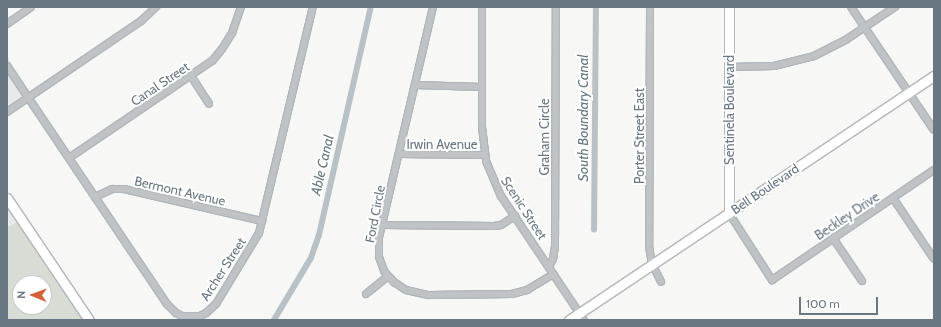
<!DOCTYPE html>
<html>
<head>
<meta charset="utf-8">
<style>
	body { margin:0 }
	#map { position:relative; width:941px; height:327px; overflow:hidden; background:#f7f8f5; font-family:Cabin,sans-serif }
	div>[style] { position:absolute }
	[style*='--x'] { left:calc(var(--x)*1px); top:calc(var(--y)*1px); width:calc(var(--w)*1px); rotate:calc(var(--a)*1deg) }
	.built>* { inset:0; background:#e8e9e8 }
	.green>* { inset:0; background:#d7dcd5 }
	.canal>* { height:5.5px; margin:-2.75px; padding:0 2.75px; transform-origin:2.75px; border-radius:2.75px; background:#b8c2c6 }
	.roads { filter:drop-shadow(1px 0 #b1b6bb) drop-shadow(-1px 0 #b1b6bb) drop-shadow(0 1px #b1b6bb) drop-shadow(0 -1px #b1b6bb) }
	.street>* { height:6px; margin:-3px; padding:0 3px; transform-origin:3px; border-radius:3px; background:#bfc3c6 }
	.secondary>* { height:9px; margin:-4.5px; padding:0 4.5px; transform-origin:4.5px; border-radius:4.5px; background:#fff }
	span { translate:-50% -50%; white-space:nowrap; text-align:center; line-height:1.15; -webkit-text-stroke:4px #fff; paint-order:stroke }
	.street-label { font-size:13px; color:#697783 }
	.water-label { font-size:14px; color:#65777f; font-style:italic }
	.frame { position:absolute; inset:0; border:8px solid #697783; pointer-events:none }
	.north { position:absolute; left:12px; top:275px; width:40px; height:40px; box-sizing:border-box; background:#fff; border:1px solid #c3c9cd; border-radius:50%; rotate:271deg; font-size:11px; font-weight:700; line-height:16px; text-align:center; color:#697783 }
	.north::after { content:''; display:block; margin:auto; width:14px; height:18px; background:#d36239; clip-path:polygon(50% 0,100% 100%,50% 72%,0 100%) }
	.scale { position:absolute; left:799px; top:297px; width:79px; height:18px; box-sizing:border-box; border:2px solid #697783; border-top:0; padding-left:5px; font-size:12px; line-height:14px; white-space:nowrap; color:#697783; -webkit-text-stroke:3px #fff; paint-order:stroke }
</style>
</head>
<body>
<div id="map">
	<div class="built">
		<i style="clip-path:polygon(7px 56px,31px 94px,7px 111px)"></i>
		<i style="clip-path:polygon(7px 203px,19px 221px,7px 227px)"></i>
	</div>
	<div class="green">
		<i style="clip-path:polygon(evenodd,19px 221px,86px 320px,7px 320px,7px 227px,19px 221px,20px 283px,44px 283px,44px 307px,20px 307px,20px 283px)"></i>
	</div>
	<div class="canal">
		<i style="--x:594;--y:230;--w:223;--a:-89.5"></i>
		<i style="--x:274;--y:320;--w:72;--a:-59.2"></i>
		<i style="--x:311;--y:258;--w:24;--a:-71"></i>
		<i style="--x:319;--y:235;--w:234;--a:-77.2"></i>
	</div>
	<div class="roads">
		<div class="street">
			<i style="--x:433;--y:7;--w:237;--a:103.2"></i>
			<i style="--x:379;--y:238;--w:19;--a:90"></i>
			<i style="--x:379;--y:257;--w:15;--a:70"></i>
			<i style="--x:384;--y:271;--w:15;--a:48"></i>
			<i style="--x:394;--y:282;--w:14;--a:34"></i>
			<i style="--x:406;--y:290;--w:23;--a:13"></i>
			<i style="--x:428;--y:295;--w:84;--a:-0.7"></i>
			<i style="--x:512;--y:294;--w:16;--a:-15"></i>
			<i style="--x:527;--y:290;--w:31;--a:-31"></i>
			<i style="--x:482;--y:7;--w:120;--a:90"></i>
			<i style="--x:482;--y:127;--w:34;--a:83"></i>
			<i style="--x:486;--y:161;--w:38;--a:67"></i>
			<i style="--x:501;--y:196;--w:149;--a:56.2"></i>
			<i style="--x:650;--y:7;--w:239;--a:90.2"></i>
			<i style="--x:649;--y:246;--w:18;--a:81"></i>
			<i style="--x:652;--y:264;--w:20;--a:63"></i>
			<i style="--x:851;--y:7;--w:148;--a:56"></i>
			<i style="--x:7;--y:24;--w:29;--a:-35"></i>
			<i style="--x:7;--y:66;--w:287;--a:56.1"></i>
			<i style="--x:167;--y:304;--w:13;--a:45"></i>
			<i style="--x:176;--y:313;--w:7;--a:27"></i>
			<i style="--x:182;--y:316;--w:18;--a:0"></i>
			<i style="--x:200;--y:316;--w:7;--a:-27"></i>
			<i style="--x:206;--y:313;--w:13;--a:-42"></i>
			<i style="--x:216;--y:304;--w:83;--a:-58.8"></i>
			<i style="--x:259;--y:233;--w:232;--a:-76.6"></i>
			<i style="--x:729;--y:67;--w:45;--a:-1.3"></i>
			<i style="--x:774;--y:66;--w:41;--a:-14"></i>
			<i style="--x:814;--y:56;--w:37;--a:-27"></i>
			<i style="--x:847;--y:39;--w:58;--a:-33.7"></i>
			<i style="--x:191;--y:76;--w:33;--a:57"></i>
			<i style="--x:415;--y:85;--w:67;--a:1.7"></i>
			<i style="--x:7;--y:112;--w:162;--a:-34.2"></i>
			<i style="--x:141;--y:21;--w:21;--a:-43"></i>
			<i style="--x:399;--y:154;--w:85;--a:0.7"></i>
			<i style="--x:69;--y:158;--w:174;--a:-34.2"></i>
			<i style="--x:213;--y:60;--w:14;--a:-51"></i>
			<i style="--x:222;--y:49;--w:19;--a:-58"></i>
			<i style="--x:232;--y:33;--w:28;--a:-71"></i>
			<i style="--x:95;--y:197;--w:19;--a:-25"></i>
			<i style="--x:112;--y:189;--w:12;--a:0"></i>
			<i style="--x:124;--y:189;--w:142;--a:13.1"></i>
			<i style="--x:893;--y:198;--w:73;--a:56.1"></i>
			<i style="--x:729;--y:213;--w:80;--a:57.3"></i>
			<i style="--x:772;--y:280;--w:196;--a:-34.2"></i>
			<i style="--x:382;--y:225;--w:112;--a:0.5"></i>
			<i style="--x:494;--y:226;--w:7;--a:-8"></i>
			<i style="--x:501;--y:225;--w:17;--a:-33"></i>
			<i style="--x:833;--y:238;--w:52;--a:56"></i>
			<i style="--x:549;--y:267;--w:9;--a:-63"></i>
			<i style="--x:553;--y:259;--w:13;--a:-81"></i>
			<i style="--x:555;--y:246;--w:239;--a:-89.8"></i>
			<i style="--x:366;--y:294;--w:28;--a:-39"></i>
		</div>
		<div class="secondary">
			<i style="--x:7;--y:198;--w:147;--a:56.1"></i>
			<i style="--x:729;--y:213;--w:206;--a:-90"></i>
			<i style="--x:569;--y:320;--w:439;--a:-33.8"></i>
		</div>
	</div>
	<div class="street-label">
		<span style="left:160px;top:84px;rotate:-34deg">Canal Street</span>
		<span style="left:729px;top:110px;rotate:-90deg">Sentinela Boulevard</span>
		<span style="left:639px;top:136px;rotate:-90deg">Porter Street East</span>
		<span style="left:544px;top:137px;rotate:-90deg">Graham Circle</span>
		<span style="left:442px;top:144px">Irwin Avenue</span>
		<span style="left:765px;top:189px;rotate:-34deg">Bell Boulevard</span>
		<span style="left:180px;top:191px;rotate:13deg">Bermont Avenue</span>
		<span style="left:524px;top:208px;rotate:57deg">Scenic Street</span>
		<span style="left:375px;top:214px;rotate:-79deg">Ford Circle</span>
		<span style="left:847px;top:216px;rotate:-34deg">Beckley Drive</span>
		<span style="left:223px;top:269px;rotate:-57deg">Archer Street</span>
	</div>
	<div class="water-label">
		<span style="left:583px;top:118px;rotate:-90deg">South Boundary Canal</span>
		<span style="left:322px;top:165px;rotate:-77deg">Able Canal</span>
	</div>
	<div class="frame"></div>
	<div class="north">N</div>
	<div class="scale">100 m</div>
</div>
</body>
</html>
